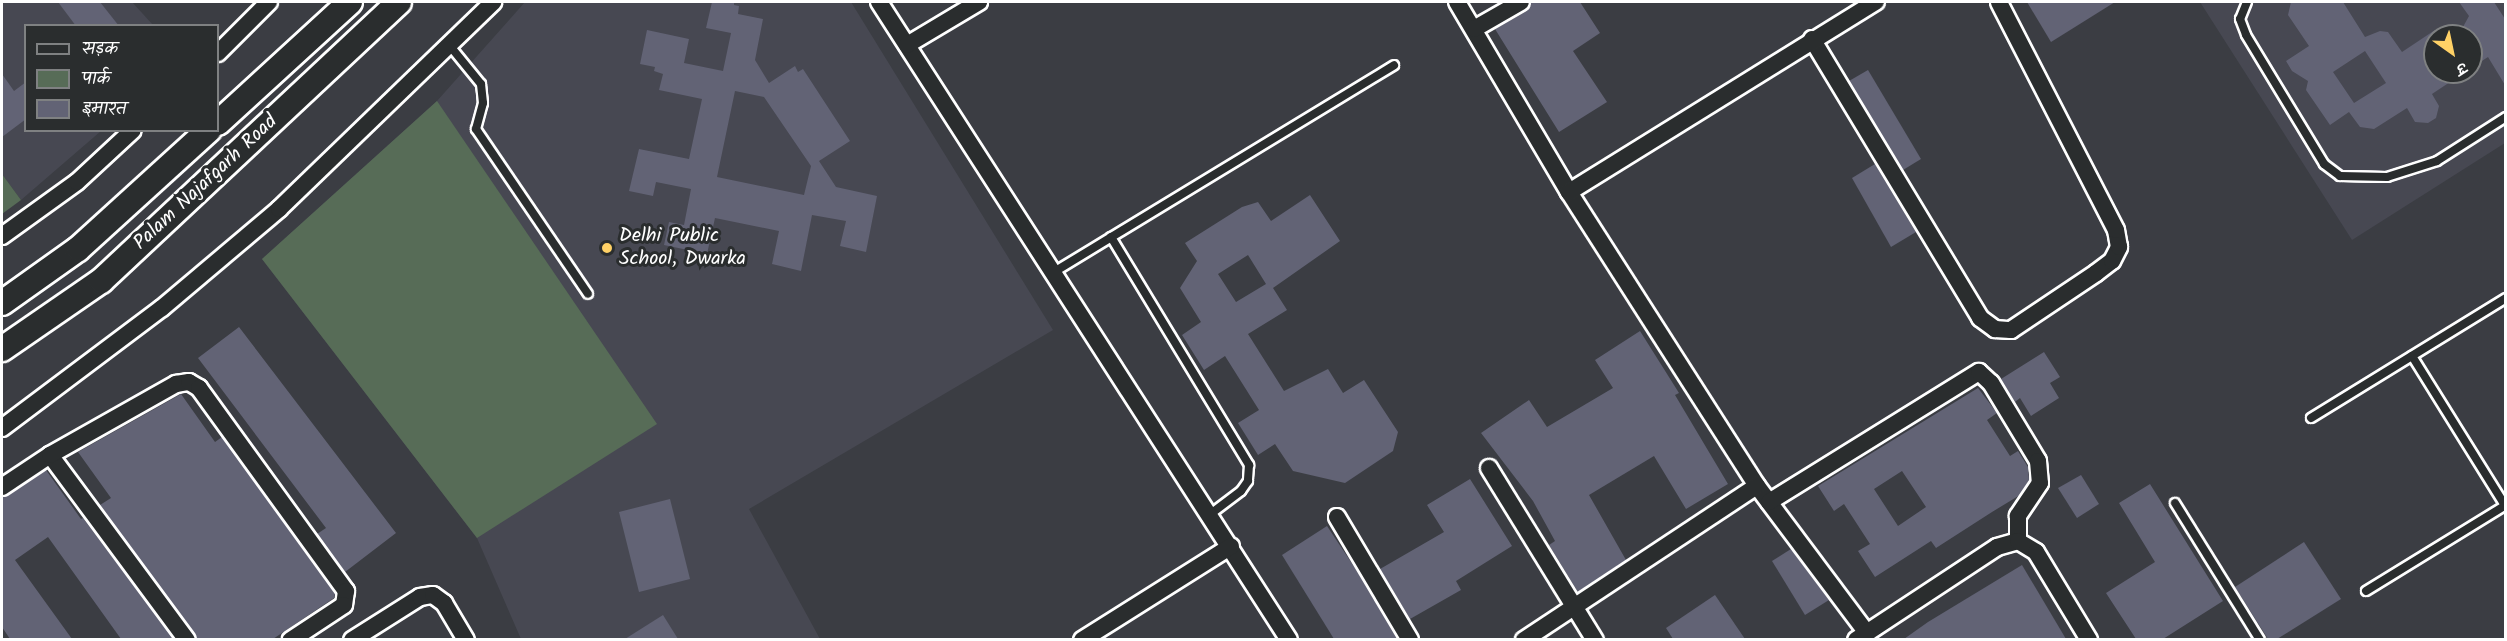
<!DOCTYPE html>
<html>
<head>
<meta charset="utf-8">
<style>
	body { margin:0 }
	#map { position:relative; width:2507px; height:641px; overflow:hidden; background:#3b3d43; font-family:Kalam,"Playpen Sans Deva",sans-serif }
	div>[style] { position:absolute }
	[style*='--x'] { left:calc(var(--x)*1px); top:calc(var(--y)*1px); width:calc(var(--w)*1px); rotate:calc(var(--a)*1deg) }
	.built>* { inset:0; background:#474852 }
	.green>* { inset:0; background:#576c57 }
	.building>* { inset:0; background:#626375 }
	.roads { filter:drop-shadow(2px 0 #fff) drop-shadow(-2px 0 #fff) drop-shadow(0 2px #fff) drop-shadow(0 -2px #fff) }
	.service>* { height:8px; margin:-4px; padding:0 4px; transform-origin:4px; border-radius:4px; background:#2a2d2e }
	.minor>* { height:16px; margin:-8px; padding:0 8px; transform-origin:8px; border-radius:8px; background:#2a2d2e }
	.secondary>* { height:24px; margin:-12px; padding:0 12px; transform-origin:12px; border-radius:12px; background:#2a2d2e }
	.dots>* { width:16px; height:16px; translate:-50% -50%; box-sizing:border-box; border:3px solid #2a2d2e; border-radius:50% }
	span { translate:-50% -50%; white-space:nowrap; text-align:center; line-height:1.15; -webkit-text-stroke:6px #2a2d2e; paint-order:stroke }
	.street-label { font-size:20px; color:#fff }
	.poi-label { font-size:20px; color:#fff }
	.left { translate:0 -50%; text-align:left }
	.frame { position:absolute; inset:0; border:3px solid #fff; pointer-events:none }
	.legend { position:absolute; left:24px; top:24px; width:195px; height:108px; box-sizing:border-box; background:#2a2d2e; border:2px solid #7f8182; margin:0; padding:8px 10px; list-style:none; font-size:18px; color:#fff }
	.legend li { display:flex; align-items:center; gap:12px; height:30px }
	.legend b { width:30px; border:2px solid #7f8182 }
	.north { position:absolute; left:2423px; top:24px; width:60px; height:60px; box-sizing:border-box; background:#2a2d2e; border:2px solid #7f8182; border-radius:50%; rotate:147deg; font-size:16px; font-weight:700; line-height:24px; text-align:center; color:#fff }
	.north::after { content:''; display:block; margin:auto; width:21px; height:27px; background:#ffd166; clip-path:polygon(50% 0,100% 100%,50% 72%,0 100%) }
</style>
</head>
<body>
<div id="map">
	<div class="built">
		<i style="clip-path:polygon(2px 2px,132px 2px,153px 25px,26px 26px,26px 130px,101px 131px,21px 200px,2px 174px)"></i>
		<i style="clip-path:polygon(525px 2px,851px 2px,1053px 330px,749px 509px,820px 639px,521px 639px,477px 538px,262px 259px,437px 101px)"></i>
		<i style="clip-path:polygon(evenodd,2200px 2px,2505px 2px,2505px 143px,2352px 240px,2200px 2px,2435px 36px,2471px 36px,2471px 72px,2435px 72px,2435px 36px)"></i>
	</div>
	<div class="green">
		<i style="clip-path:polygon(437px 101px,657px 424px,477px 538px,262px 259px)"></i>
		<i style="clip-path:polygon(2px 174px,21px 200px,2px 214px)"></i>
	</div>
	<div class="building">
		<i style="clip-path:polygon(58px 2px,100px 2px,119px 26px,76px 26px)"></i>
		<i style="clip-path:polygon(evenodd,712px 2px,734px 2px,734px 5px,739px 6px,738px 14px,763px 19px,755px 60px,769px 83px,795px 66px,798px 72px,803px 69px,850px 141px,819px 161px,836px 187px,877px 196px,866px 252px,840px 246px,846px 221px,812px 215px,801px 271px,772px 264px,779px 231px,715px 218px,707px 254px,664px 245px,669px 222px,684px 225px,691px 189px,656px 182px,653px 196px,629px 191px,639px 149px,689px 159px,702px 99px,659px 90px,663px 74px,654px 71px,655px 67px,640px 64px,647px 30px,689px 39px,684px 63px,723px 71px,731px 33px,706px 28px,712px 2px,735px 91px,764px 97px,811px 166px,804px 195px,717px 177px,735px 91px)"></i>
		<i style="clip-path:polygon(1531px 2px,1580px 2px,1600px 33px,1573px 51px,1607px 102px,1559px 132px,1495px 29px,1527px 11px)"></i>
		<i style="clip-path:polygon(2027px 2px,2115px 2px,2051px 42px)"></i>
		<i style="clip-path:polygon(evenodd,2291px 2px,2343px 2px,2365px 37px,2380px 31px,2388px 32px,2402px 52px,2435px 30px,2435px 72px,2465px 72px,2432px 94px,2439px 106px,2436px 118px,2428px 123px,2415px 122px,2407px 108px,2374px 129px,2360px 127px,2349px 112px,2330px 125px,2306px 90px,2308px 81px,2292px 71px,2286px 61px,2309px 46px,2288px 15px,2291px 2px,2365px 51px,2386px 83px,2354px 103px,2333px 72px,2365px 51px)"></i>
		<i style="clip-path:polygon(2459px 2px,2494px 2px,2505px 19px,2505px 85px,2488px 57px,2471px 68px,2471px 36px,2458px 36px,2469px 16px)"></i>
		<i style="clip-path:polygon(1868px 70px,1921px 159px,1903px 170px,1849px 81px)"></i>
		<i style="clip-path:polygon(2px 74px,14px 91px,26px 82px,26px 119px,2px 137px)"></i>
		<i style="clip-path:polygon(1875px 164px,1916px 232px,1891px 247px,1852px 178px)"></i>
		<i style="clip-path:polygon(evenodd,1310px 195px,1340px 241px,1273px 288px,1287px 310px,1248px 334px,1284px 391px,1328px 369px,1343px 393px,1364px 380px,1398px 432px,1393px 451px,1345px 483px,1293px 471px,1275px 444px,1258px 455px,1238px 423px,1259px 410px,1225px 356px,1204px 370px,1182px 335px,1201px 322px,1180px 288px,1197px 261px,1185px 243px,1242px 207px,1258px 202px,1271px 221px,1310px 195px,1248px 255px,1266px 284px,1236px 302px,1218px 274px,1248px 255px)"></i>
		<i style="clip-path:polygon(239px 327px,396px 533px,345px 572px,317px 534px,326px 528px,198px 358px)"></i>
		<i style="clip-path:polygon(1640px 331px,1679px 393px,1675px 395px,1728px 484px,1686px 509px,1654px 456px,1589px 495px,1626px 560px,1578px 592px,1549px 545px,1555px 541px,1533px 501px,1481px 433px,1529px 400px,1547px 427px,1613px 388px,1595px 360px)"></i>
		<i style="clip-path:polygon(2044px 352px,2060px 377px,2050px 383px,2059px 398px,2031px 416px,2020px 398px,2015px 402px,2001px 379px)"></i>
		<i style="clip-path:polygon(evenodd,1978px 388px,1997px 413px,1987px 420px,2010px 456px,2018px 451px,2028px 467px,2029px 480px,2020px 495px,1992px 512px,1936px 548px,1931px 541px,1875px 577px,1858px 551px,1870px 544px,1844px 504px,1834px 511px,1818px 486px,1978px 388px,1902px 471px,1926px 507px,1898px 526px,1874px 489px,1902px 471px)"></i>
		<i style="clip-path:polygon(181px 394px,215px 442px,222px 437px,335px 594px,334px 598px,273px 639px,197px 639px,100px 505px,111px 498px,78px 452px)"></i>
		<i style="clip-path:polygon(46px 470px,81px 519px,83px 518px,174px 639px,121px 639px,48px 537px,15px 560px,72px 639px,10px 639px,2px 627px,2px 497px)"></i>
		<i style="clip-path:polygon(2081px 475px,2099px 504px,2077px 518px,2058px 488px)"></i>
		<i style="clip-path:polygon(1470px 479px,1512px 546px,1456px 581px,1461px 590px,1410px 619px,1380px 569px,1444px 532px,1427px 505px)"></i>
		<i style="clip-path:polygon(2150px 484px,2223px 601px,2163px 639px,2136px 639px,2106px 593px,2155px 562px,2119px 503px)"></i>
		<i style="clip-path:polygon(670px 499px,690px 579px,639px 592px,619px 512px)"></i>
		<i style="clip-path:polygon(1327px 526px,1357px 571px,1397px 639px,1334px 639px,1282px 555px)"></i>
		<i style="clip-path:polygon(2304px 542px,2341px 599px,2277px 639px,2268px 639px,2235px 587px)"></i>
		<i style="clip-path:polygon(1791px 549px,1829px 600px,1805px 615px,1772px 561px)"></i>
		<i style="clip-path:polygon(2022px 565px,2066px 639px,1904px 639px,1928px 622px)"></i>
		<i style="clip-path:polygon(1715px 595px,1745px 639px,1673px 639px,1666px 628px)"></i>
		<i style="clip-path:polygon(663px 615px,678px 639px,625px 639px)"></i>
	</div>
	<div class="roads">
		<div class="service">
			<i style="--x:2247;--y:2;--w:18;--a:112"></i>
			<i style="--x:2240;--y:19;--w:17;--a:69"></i>
			<i style="--x:2246;--y:35;--w:151;--a:58.8"></i>
			<i style="--x:2324;--y:164;--w:20;--a:37"></i>
			<i style="--x:2340;--y:176;--w:47;--a:1.2"></i>
			<i style="--x:2387;--y:177;--w:52;--a:-17.7"></i>
			<i style="--x:2437;--y:161;--w:82;--a:-32.5"></i>
			<i style="--x:450;--y:46;--w:49;--a:50.8"></i>
			<i style="--x:481;--y:84;--w:19;--a:84"></i>
			<i style="--x:483;--y:103;--w:27;--a:105"></i>
			<i style="--x:476;--y:129;--w:199;--a:55.8"></i>
			<i style="--x:1111;--y:237;--w:267;--a:58.8"></i>
			<i style="--x:1249;--y:465;--w:16;--a:94"></i>
			<i style="--x:1248;--y:481;--w:12;--a:125"></i>
			<i style="--x:1241;--y:491;--w:39;--a:143"></i>
			<i style="--x:1054;--y:272;--w:398;--a:-31.3"></i>
			<i style="--x:2412;--y:356;--w:178;--a:58.1"></i>
			<i style="--x:2311;--y:418;--w:229;--a:-31.6"></i>
			<i style="--x:2175;--y:503;--w:161;--a:58.2"></i>
			<i style="--x:2366;--y:591;--w:164;--a:-31.6"></i>
		</div>
		<div class="minor">
			<i style="--x:879;--y:2;--w:758;--a:57.27"></i>
			<i style="--x:1457;--y:2;--w:221;--a:59.5"></i>
			<i style="--x:1569;--y:192;--w:349;--a:57.4"></i>
			<i style="--x:1757;--y:486;--w:184;--a:53.2"></i>
			<i style="--x:1474;--y:29;--w:54;--a:-29.9"></i>
			<i style="--x:1812;--y:39;--w:326;--a:58.9"></i>
			<i style="--x:1980;--y:318;--w:19;--a:36"></i>
			<i style="--x:1995;--y:329;--w:16;--a:4"></i>
			<i style="--x:2011;--y:330;--w:102;--a:-33.8"></i>
			<i style="--x:2096;--y:273;--w:20;--a:-37"></i>
			<i style="--x:2112;--y:261;--w:16;--a:-63"></i>
			<i style="--x:2119;--y:247;--w:17;--a:-100"></i>
			<i style="--x:2116;--y:230;--w:256;--a:-117.2"></i>
			<i style="--x:907;--y:45;--w:84;--a:-30.8"></i>
			<i style="--x:218;--y:53;--w:72;--a:-45"></i>
			<i style="--x:1569;--y:192;--w:361;--a:-31.8"></i>
			<i style="--x:2;--y:236;--w:92;--a:-35.8"></i>
			<i style="--x:77;--y:182;--w:76;--a:-42.9"></i>
			<i style="--x:2;--y:428;--w:200;--a:-36.9"></i>
			<i style="--x:162;--y:308;--w:153;--a:-40.2"></i>
			<i style="--x:279;--y:209;--w:298;--a:-44"></i>
			<i style="--x:50;--y:455;--w:230;--a:53.5"></i>
			<i style="--x:1489;--y:468;--w:202;--a:58.4"></i>
			<i style="--x:2;--y:487;--w:58;--a:-33.7"></i>
			<i style="--x:50;--y:455;--w:145;--a:-29.4"></i>
			<i style="--x:176;--y:384;--w:13;--a:-9"></i>
			<i style="--x:189;--y:382;--w:12;--a:31"></i>
			<i style="--x:199;--y:388;--w:251;--a:54.1"></i>
			<i style="--x:346;--y:591;--w:14;--a:98"></i>
			<i style="--x:344;--y:605;--w:64;--a:146.6"></i>
			<i style="--x:1769;--y:502;--w:247;--a:-31.8"></i>
			<i style="--x:1979;--y:372;--w:16;--a:43"></i>
			<i style="--x:1991;--y:383;--w:91;--a:58.9"></i>
			<i style="--x:2038;--y:461;--w:22;--a:85"></i>
			<i style="--x:2040;--y:483;--w:40;--a:124"></i>
			<i style="--x:2018;--y:516;--w:25;--a:90"></i>
			<i style="--x:1337;--y:517;--w:143;--a:59.3"></i>
			<i style="--x:352;--y:640;--w:80;--a:-32.3"></i>
			<i style="--x:420;--y:597;--w:13;--a:-9"></i>
			<i style="--x:433;--y:595;--w:14;--a:36"></i>
			<i style="--x:444;--y:603;--w:43;--a:59.3"></i>
			<i style="--x:1082;--y:640;--w:176;--a:-32.2"></i>
			<i style="--x:1524;--y:640;--w:279;--a:-33.5"></i>
			<i style="--x:1856;--y:640;--w:169;--a:-33.4"></i>
			<i style="--x:1997;--y:547;--w:22;--a:-16"></i>
			<i style="--x:2018;--y:541;--w:21;--a:31"></i>
			<i style="--x:2036;--y:552;--w:103;--a:58.9"></i>
		</div>
		<div class="secondary">
			<i style="--x:218;--y:123;--w:179;--a:-42.5"></i>
			<i style="--x:2;--y:303;--w:93;--a:-35.4"></i>
			<i style="--x:78;--y:249;--w:177;--a:-42.3"></i>
			<i style="--x:2;--y:349;--w:120;--a:-34.5"></i>
			<i style="--x:101;--y:281;--w:408;--a:-43.1"></i>
		</div>
	</div>
	<div class="dots">
		<i style="left:607px;top:248px;background:#ffd166"></i>
	</div>
	<div class="street-label">
		<span style="left:206px;top:183px;rotate:-43deg">Palam Najafgarh Road</span>
	</div>
	<div class="poi-label">
		<span class="left" style="left:619px;top:248px">Delhi Public<br>School, Dwarka</span>
	</div>
	<div class="frame"></div>
	<ul class="legend">
	<li><b style="height:8px;background:#2a2d2e"></b>सड़क</li>
	<li><b style="height:16px;background:#576c57"></b>पार्क</li>
	<li><b style="height:16px;background:#626375"></b>इमारत</li>
	</ul>
	<div class="north">उ</div>
</div>
</body>
</html>
